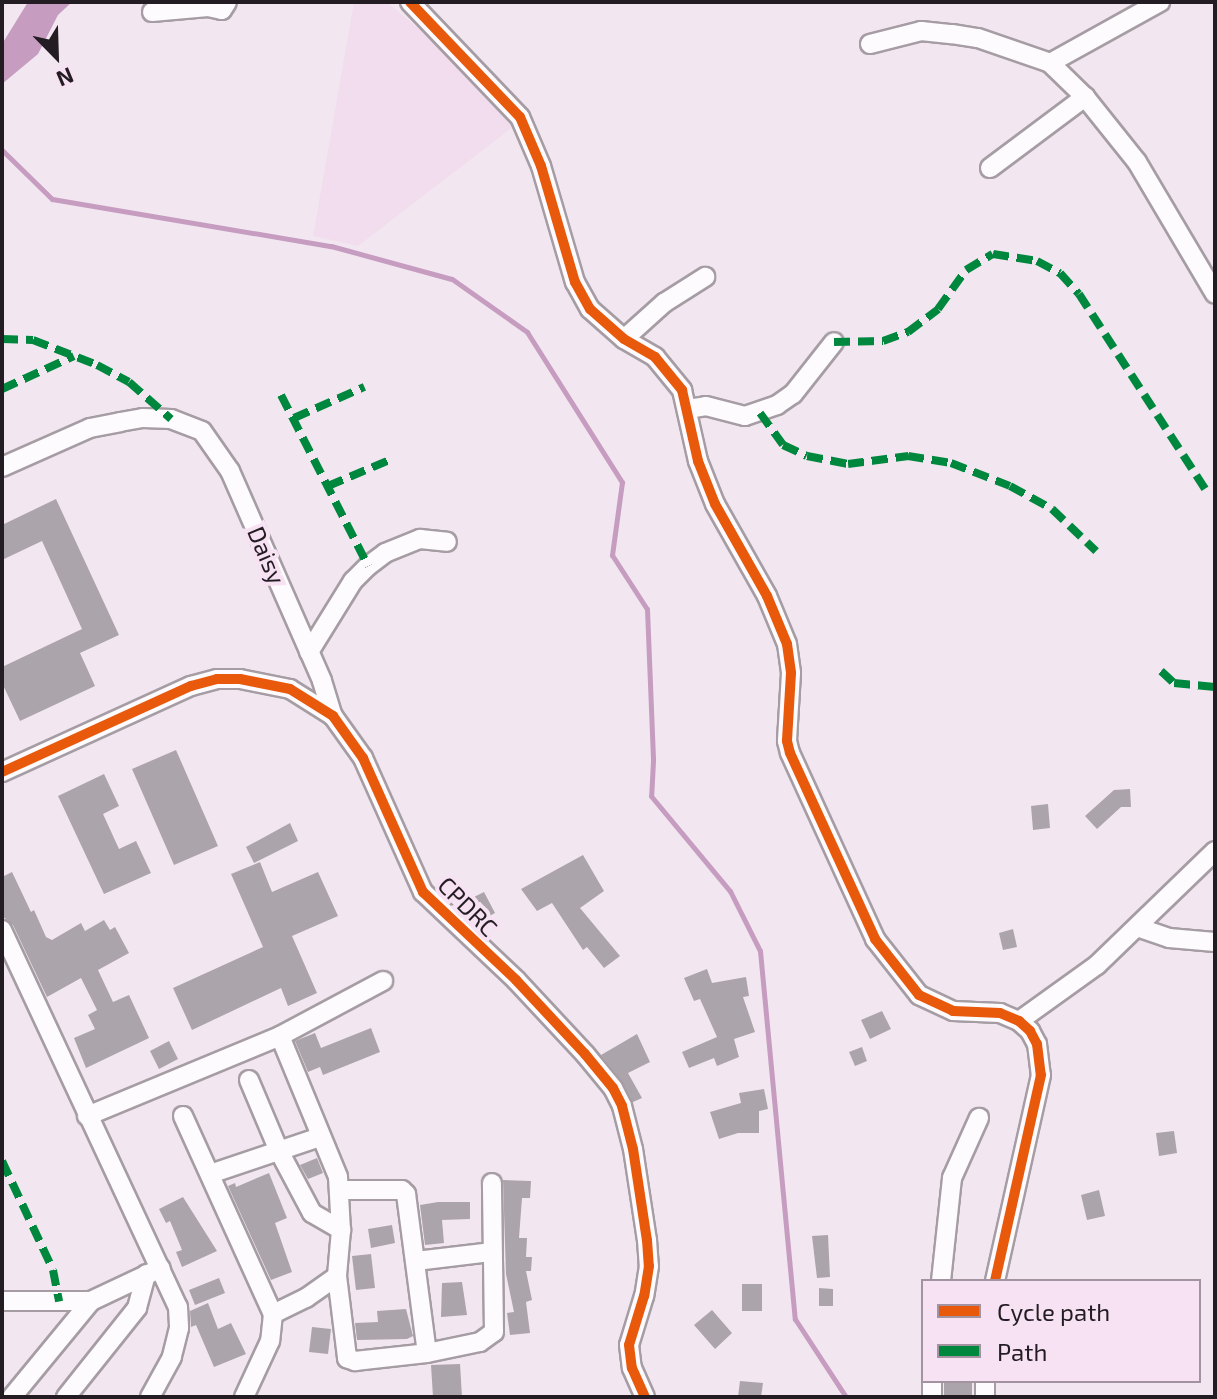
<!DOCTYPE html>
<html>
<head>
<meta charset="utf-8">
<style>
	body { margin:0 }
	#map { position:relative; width:1217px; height:1399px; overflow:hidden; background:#f2e7f0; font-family:"Exo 2",sans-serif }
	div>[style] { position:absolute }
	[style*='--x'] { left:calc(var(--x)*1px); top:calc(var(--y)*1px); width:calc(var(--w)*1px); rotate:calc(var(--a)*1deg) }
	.built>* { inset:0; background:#f1dded }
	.water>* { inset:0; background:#c69dc0 }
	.stream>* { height:5px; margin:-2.5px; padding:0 2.5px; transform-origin:2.5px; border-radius:2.5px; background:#c69dc0 }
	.building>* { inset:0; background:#aca4ab }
	.roads { filter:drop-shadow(2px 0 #a69da4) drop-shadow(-2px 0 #a69da4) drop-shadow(0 2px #a69da4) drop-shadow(0 -2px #a69da4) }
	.minor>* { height:18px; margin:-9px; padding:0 9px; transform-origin:9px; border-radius:9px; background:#fdfbfd }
	.quiet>* { height:8px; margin-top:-4px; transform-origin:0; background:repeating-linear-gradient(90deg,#00873e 0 16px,transparent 0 24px) }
	.cycleway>* { height:10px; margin:-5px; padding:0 5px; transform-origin:5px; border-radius:5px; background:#e8590c }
	span { translate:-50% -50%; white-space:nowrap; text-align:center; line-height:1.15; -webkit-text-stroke:8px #f7e2f3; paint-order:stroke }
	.street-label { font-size:24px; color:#241c23 }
	.frame { position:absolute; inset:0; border:4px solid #241c23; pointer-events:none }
	.legend { position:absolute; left:921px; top:1279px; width:280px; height:104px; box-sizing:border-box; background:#f7e2f3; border:2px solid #a393a0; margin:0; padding:10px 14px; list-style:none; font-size:24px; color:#241c23 }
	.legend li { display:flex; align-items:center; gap:16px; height:40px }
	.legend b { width:40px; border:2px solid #a393a0 }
	.north { position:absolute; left:16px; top:16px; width:80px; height:80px; -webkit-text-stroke:6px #f7e2f3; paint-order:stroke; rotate:157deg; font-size:22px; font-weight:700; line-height:32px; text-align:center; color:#241c23 }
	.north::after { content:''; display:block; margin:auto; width:28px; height:36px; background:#241c23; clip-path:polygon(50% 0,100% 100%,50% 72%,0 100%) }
</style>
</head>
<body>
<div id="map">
	<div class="built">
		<i style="clip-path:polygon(354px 2px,387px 2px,419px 29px,437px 37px,513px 127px,358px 246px,313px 236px)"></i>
	</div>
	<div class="water">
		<i style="clip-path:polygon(28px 2px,72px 2px,58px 15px,38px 54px,2px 84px,2px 44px)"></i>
	</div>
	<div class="stream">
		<i style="--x:2;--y:150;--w:70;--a:44.4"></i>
		<i style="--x:52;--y:199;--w:283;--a:9.6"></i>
		<i style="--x:331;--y:246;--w:125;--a:15.3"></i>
		<i style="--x:452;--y:279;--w:92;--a:35.2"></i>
		<i style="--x:527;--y:332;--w:178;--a:57.7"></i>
		<i style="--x:622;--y:482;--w:74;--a:97.8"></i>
		<i style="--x:612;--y:555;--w:64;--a:57.1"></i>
		<i style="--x:647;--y:609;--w:152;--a:87.7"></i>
		<i style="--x:653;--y:761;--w:35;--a:93"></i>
		<i style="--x:651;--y:796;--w:124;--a:50.3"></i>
		<i style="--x:730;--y:891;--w:67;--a:63.4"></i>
		<i style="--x:760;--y:951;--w:370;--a:84.6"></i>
		<i style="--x:795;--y:1319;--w:93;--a:56.8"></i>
	</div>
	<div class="building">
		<i style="clip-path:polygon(56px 499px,119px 635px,80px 653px,95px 686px,20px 721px,2px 683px,2px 667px,82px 629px,42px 541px,2px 560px,2px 525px)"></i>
		<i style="clip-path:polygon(176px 750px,218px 846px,174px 865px,132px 769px)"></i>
		<i style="clip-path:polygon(104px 774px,119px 806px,103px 814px,119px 849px,136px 841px,151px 873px,104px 894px,58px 796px)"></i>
		<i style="clip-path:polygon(1130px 789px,1131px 807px,1121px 807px,1097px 829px,1085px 816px,1114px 790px)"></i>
		<i style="clip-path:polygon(1048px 804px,1050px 828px,1033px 830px,1031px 806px)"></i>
		<i style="clip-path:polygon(290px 823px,298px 841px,254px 863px,246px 847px)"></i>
		<i style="clip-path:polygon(583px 855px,604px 891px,580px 908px,620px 956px,604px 968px,587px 947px,583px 950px,552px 903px,537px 911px,521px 889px)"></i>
		<i style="clip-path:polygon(260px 862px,272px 892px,318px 872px,338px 916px,292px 936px,317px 993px,288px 1006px,281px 988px,192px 1030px,173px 988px,263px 947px,231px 874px)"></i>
		<i style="clip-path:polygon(12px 872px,31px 912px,34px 910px,46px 937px,52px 940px,81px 923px,85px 931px,104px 920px,110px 930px,115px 927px,129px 953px,98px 970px,113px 1002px,129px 995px,149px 1038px,86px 1068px,74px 1038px,95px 1029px,88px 1015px,97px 1010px,81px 978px,47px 997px,13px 925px,2px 916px,2px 877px)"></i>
		<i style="clip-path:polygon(484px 892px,495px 913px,482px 920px,470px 899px)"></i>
		<i style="clip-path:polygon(1013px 929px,1017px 947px,1003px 950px,999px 933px)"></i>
		<i style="clip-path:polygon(707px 969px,712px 983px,746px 977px,749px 996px,743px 997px,755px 1032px,734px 1039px,739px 1057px,717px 1066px,714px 1058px,689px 1068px,682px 1052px,717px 1037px,700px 999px,694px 1001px,684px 978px)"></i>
		<i style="clip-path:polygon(882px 1011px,891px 1029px,870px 1039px,861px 1020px)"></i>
		<i style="clip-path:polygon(371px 1028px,380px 1052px,323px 1075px,320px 1067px,308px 1072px,295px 1041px,315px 1033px,321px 1048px)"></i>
		<i style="clip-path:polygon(637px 1034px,650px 1062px,628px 1073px,642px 1098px,633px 1102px,622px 1081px,601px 1055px)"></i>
		<i style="clip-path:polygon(169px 1041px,178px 1059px,159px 1069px,150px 1051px)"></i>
		<i style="clip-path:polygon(862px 1047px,867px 1061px,855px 1066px,849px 1052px)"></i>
		<i style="clip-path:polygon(764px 1089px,768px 1109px,759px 1111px,759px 1133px,738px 1133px,719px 1139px,710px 1112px,741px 1103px,739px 1093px)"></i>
		<i style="clip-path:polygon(1174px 1131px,1177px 1153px,1159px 1156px,1156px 1133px)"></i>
		<i style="clip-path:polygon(317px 1158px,323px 1173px,308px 1179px,300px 1165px)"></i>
		<i style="clip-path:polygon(269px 1173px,287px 1218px,275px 1223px,292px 1272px,271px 1280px,228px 1186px,235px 1183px,236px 1187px)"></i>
		<i style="clip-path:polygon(503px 1180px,531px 1181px,530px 1198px,522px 1198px,519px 1238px,527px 1238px,526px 1257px,532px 1257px,531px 1271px,526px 1271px,532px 1300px,526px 1302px,530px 1333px,510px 1335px,507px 1313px,514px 1312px,506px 1274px)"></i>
		<i style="clip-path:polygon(1099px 1190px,1105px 1216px,1087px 1220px,1081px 1195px)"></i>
		<i style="clip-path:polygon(183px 1197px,217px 1251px,182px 1267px,176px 1252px,182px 1250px,170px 1221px,166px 1223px,159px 1209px)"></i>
		<i style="clip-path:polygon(438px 1202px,470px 1202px,470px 1219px,442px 1220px,444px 1243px,425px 1245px,420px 1205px)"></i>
		<i style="clip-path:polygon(392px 1225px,395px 1243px,371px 1248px,368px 1229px)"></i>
		<i style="clip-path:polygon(828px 1235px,830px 1277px,817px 1278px,812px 1236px)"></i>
		<i style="clip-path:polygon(371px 1254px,375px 1288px,356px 1290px,352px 1256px)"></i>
		<i style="clip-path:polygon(219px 1278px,225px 1293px,195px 1305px,189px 1290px)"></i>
		<i style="clip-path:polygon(462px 1282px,467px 1315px,441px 1317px,442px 1283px)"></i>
		<i style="clip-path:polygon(742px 1284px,762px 1284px,762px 1311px,742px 1311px)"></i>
		<i style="clip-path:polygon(819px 1288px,833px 1289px,833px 1306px,819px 1306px)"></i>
		<i style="clip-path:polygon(208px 1303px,218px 1329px,231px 1323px,246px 1354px,214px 1367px,196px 1325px,191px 1327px,190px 1311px)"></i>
		<i style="clip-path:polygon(406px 1309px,413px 1336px,407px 1339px,357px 1340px,355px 1323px,378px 1322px,377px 1311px)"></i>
		<i style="clip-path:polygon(712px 1310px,732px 1333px,715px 1349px,694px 1325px)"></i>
		<i style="clip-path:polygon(312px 1327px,331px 1329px,328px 1354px,309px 1352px)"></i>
		<i style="clip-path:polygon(460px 1364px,462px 1397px,433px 1397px,431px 1365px)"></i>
		<i style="clip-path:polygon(740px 1381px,763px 1383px,761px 1397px,738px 1397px)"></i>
		<i style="clip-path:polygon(944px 1381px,972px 1381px,972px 1397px,944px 1397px)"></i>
	</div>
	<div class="roads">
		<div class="minor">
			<i style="--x:410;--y:2;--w:159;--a:46.3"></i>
			<i style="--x:520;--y:117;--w:53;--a:66.8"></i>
			<i style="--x:541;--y:166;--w:121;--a:73.7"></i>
			<i style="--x:575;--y:282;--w:31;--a:61"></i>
			<i style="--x:590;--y:309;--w:45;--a:41.4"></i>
			<i style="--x:624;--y:339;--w:36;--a:30"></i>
			<i style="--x:655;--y:357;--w:43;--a:50.7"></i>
			<i style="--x:682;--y:390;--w:73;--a:77.3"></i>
			<i style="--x:698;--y:461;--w:46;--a:68.4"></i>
			<i style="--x:715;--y:504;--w:106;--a:60.5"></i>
			<i style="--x:767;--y:596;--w:52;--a:67.4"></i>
			<i style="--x:787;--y:644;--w:29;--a:82"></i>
			<i style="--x:791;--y:673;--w:68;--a:93.4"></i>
			<i style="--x:787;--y:741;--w:12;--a:76"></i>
			<i style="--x:790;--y:753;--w:205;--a:65.4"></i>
			<i style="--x:875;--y:939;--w:71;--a:51.8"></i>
			<i style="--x:919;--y:995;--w:38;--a:25"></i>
			<i style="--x:953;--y:1011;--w:47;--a:2.4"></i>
			<i style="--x:1000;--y:1013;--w:21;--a:23"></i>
			<i style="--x:1019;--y:1021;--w:15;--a:42"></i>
			<i style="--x:1030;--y:1031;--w:15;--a:62"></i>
			<i style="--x:1037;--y:1044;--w:31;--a:83"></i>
			<i style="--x:1041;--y:1075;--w:211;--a:102.6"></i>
			<i style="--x:152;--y:12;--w:56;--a:-5.1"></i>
			<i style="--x:208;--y:7;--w:14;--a:12"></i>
			<i style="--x:222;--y:10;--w:9;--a:-58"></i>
			<i style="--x:870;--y:44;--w:53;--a:-14.3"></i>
			<i style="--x:921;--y:31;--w:31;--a:6"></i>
			<i style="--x:952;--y:34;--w:26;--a:9"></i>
			<i style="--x:978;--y:38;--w:76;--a:19.1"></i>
			<i style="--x:1050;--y:63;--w:49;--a:44.2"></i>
			<i style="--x:1085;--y:97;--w:83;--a:51.3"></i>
			<i style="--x:1137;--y:162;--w:153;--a:59.4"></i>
			<i style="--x:1050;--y:63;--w:126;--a:-29"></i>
			<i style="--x:990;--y:168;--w:119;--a:-36.8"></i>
			<i style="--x:624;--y:339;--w:54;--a:-42"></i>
			<i style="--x:664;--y:303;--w:49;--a:-32.4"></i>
			<i style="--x:688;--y:409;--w:18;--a:-9"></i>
			<i style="--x:706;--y:406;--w:40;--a:14.4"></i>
			<i style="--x:745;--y:416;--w:34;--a:-19"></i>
			<i style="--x:777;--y:405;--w:19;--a:-35"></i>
			<i style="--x:793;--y:394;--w:66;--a:-51.7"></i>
			<i style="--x:2;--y:467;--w:96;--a:-23.9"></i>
			<i style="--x:90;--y:428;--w:31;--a:-11"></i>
			<i style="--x:120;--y:422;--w:23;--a:-10"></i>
			<i style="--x:143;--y:418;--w:28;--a:2"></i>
			<i style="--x:171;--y:419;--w:33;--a:21"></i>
			<i style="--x:202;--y:431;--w:49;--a:55"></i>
			<i style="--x:230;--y:471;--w:229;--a:66.3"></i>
			<i style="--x:322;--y:681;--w:37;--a:73"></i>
			<i style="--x:309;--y:652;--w:84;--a:-58.2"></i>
			<i style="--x:353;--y:581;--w:21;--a:-45"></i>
			<i style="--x:368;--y:566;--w:21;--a:-37"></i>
			<i style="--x:385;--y:553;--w:38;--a:-22"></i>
			<i style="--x:420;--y:539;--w:27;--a:6"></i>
			<i style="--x:2;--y:772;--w:208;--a:-24.5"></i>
			<i style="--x:191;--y:686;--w:27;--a:-15"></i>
			<i style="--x:217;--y:679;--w:23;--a:0"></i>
			<i style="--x:240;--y:679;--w:51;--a:11.3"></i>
			<i style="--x:290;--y:689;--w:51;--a:32.1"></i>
			<i style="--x:333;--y:716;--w:52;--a:54.5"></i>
			<i style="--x:363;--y:758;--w:147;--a:65.9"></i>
			<i style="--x:423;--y:892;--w:128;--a:43.4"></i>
			<i style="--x:516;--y:980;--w:101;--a:47"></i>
			<i style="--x:585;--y:1054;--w:44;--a:50.5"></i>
			<i style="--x:613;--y:1088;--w:20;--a:63"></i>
			<i style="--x:622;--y:1106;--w:44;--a:75.7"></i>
			<i style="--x:633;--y:1149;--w:92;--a:81.3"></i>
			<i style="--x:647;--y:1240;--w:26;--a:86"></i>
			<i style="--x:649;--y:1266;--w:30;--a:99"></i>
			<i style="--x:644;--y:1296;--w:51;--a:107"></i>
			<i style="--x:629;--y:1345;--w:23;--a:83"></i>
			<i style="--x:632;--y:1368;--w:32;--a:66"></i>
			<i style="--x:1137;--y:927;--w:34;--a:19"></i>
			<i style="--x:1169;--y:938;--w:46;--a:5"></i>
			<i style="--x:2;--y:930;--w:416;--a:65"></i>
			<i style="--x:178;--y:1307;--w:21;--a:87"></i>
			<i style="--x:179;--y:1328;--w:30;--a:104"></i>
			<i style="--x:172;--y:1357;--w:46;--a:118.8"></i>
			<i style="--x:1019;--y:1021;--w:96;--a:-35.7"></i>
			<i style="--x:1097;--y:965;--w:164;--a:-44"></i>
			<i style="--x:280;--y:1036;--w:152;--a:67.6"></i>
			<i style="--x:338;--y:1177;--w:53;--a:86.8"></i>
			<i style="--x:341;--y:1230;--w:46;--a:95"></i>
			<i style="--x:337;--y:1276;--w:83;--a:83"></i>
			<i style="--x:347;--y:1358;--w:9;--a:21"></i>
			<i style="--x:355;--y:1361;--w:72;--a:-6.3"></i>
			<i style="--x:427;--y:1353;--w:54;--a:-11.7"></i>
			<i style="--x:480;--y:1342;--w:17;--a:-36"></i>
			<i style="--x:494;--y:1332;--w:149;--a:-90.8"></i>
			<i style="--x:249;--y:1080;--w:77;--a:67.1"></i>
			<i style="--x:279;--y:1151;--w:70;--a:62"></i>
			<i style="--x:312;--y:1213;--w:34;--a:30"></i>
			<i style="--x:87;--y:1116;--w:209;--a:-22.5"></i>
			<i style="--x:280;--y:1036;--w:117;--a:-28.1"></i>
			<i style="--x:183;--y:1116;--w:217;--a:65.6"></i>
			<i style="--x:273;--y:1314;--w:27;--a:96"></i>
			<i style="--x:270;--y:1341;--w:62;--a:114.9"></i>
			<i style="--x:210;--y:1174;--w:116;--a:-18.6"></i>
			<i style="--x:340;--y:1190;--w:62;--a:0"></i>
			<i style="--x:402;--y:1190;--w:6;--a:45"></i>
			<i style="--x:406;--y:1194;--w:160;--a:82.5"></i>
			<i style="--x:416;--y:1261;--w:77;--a:-6.8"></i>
			<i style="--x:941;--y:1281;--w:104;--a:-83.9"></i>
			<i style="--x:952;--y:1178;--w:66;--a:-65.8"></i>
			<i style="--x:2;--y:1301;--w:89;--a:0"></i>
			<i style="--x:91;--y:1301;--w:77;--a:-25.2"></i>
			<i style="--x:273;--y:1314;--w:37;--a:-26"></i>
			<i style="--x:306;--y:1298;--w:38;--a:-35"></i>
			<i style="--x:985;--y:1381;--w:16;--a:90"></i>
			<i style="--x:12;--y:1397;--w:124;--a:-50.5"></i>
			<i style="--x:66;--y:1397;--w:114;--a:-51.4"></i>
			<i style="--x:137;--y:1308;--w:35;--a:-75"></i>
			<i style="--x:932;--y:1397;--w:16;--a:-90"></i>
		</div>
	</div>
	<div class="quiet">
		<i style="--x:2;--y:339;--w:31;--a:2"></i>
		<i style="--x:33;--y:340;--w:69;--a:21.3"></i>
		<i style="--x:97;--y:365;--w:36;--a:28"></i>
		<i style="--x:129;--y:382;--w:56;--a:41.4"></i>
		<i style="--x:834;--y:342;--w:49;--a:-1.2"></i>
		<i style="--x:883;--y:341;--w:27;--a:-20"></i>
		<i style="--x:908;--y:332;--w:38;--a:-37"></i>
		<i style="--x:938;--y:309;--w:48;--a:-54.3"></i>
		<i style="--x:966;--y:270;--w:31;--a:-31"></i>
		<i style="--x:993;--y:254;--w:45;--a:9"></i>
		<i style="--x:1037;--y:261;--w:26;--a:28"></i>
		<i style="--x:1060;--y:273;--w:28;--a:48"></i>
		<i style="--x:1079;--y:294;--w:234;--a:57.1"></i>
		<i style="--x:2;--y:389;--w:79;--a:-24.6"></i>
		<i style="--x:281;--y:395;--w:192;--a:63"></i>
		<i style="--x:760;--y:413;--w:39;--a:54"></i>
		<i style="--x:783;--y:445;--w:26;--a:25"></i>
		<i style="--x:807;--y:456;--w:42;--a:11"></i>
		<i style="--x:848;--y:464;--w:61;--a:-7.6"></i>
		<i style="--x:908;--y:456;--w:44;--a:9.2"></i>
		<i style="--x:951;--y:463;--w:63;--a:21.3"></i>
		<i style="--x:1010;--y:486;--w:48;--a:28.7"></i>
		<i style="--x:1052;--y:509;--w:61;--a:43.7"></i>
		<i style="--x:294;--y:418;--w:77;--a:-23.9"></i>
		<i style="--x:328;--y:486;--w:69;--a:-22.9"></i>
		<i style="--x:1161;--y:671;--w:18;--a:43"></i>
		<i style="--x:1174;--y:683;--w:41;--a:5.6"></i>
		<i style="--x:2;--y:1161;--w:120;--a:64.9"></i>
		<i style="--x:53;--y:1270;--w:32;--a:79"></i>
	</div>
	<div class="cycleway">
		<i style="--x:410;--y:2;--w:159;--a:46.3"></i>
		<i style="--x:520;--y:117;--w:53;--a:66.8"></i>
		<i style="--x:541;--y:166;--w:121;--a:73.7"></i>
		<i style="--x:575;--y:282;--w:31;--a:61"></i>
		<i style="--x:590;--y:309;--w:45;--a:41.4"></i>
		<i style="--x:624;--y:339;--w:36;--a:30"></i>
		<i style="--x:655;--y:357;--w:43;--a:50.7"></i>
		<i style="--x:682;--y:390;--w:73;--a:77.3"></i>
		<i style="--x:698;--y:461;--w:46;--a:68.4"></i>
		<i style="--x:715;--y:504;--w:106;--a:60.5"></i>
		<i style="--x:767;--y:596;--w:52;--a:67.4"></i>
		<i style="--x:787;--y:644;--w:29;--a:82"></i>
		<i style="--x:791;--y:673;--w:68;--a:93.4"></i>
		<i style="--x:787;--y:741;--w:12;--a:76"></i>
		<i style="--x:790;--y:753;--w:205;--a:65.4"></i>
		<i style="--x:875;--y:939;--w:71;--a:51.8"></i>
		<i style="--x:919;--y:995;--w:38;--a:25"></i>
		<i style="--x:953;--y:1011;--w:47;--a:2.4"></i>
		<i style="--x:1000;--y:1013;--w:21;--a:23"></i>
		<i style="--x:1019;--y:1021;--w:15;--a:42"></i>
		<i style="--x:1030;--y:1031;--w:15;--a:62"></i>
		<i style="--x:1037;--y:1044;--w:31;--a:83"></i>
		<i style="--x:1041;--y:1075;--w:211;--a:102.6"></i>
		<i style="--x:2;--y:772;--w:208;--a:-24.5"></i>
		<i style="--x:191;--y:686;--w:27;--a:-15"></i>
		<i style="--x:217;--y:679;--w:23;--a:0"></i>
		<i style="--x:240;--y:679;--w:51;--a:11.3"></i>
		<i style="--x:290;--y:689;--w:51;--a:32.1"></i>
		<i style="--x:333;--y:716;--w:52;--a:54.5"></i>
		<i style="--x:363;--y:758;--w:147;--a:65.9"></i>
		<i style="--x:423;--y:892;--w:128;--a:43.4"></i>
		<i style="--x:516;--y:980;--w:101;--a:47"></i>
		<i style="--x:585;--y:1054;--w:44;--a:50.5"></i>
		<i style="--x:613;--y:1088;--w:20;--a:63"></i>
		<i style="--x:622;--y:1106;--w:44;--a:75.7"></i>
		<i style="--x:633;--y:1149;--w:92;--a:81.3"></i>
		<i style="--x:647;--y:1240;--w:26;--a:86"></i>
		<i style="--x:649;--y:1266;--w:30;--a:99"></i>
		<i style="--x:644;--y:1296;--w:51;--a:107"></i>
		<i style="--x:629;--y:1345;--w:23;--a:83"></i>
		<i style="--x:632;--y:1368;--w:32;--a:66"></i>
	</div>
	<div class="street-label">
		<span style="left:267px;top:555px;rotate:67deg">Daisy</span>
		<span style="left:468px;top:906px;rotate:45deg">CPDRC</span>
	</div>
	<div class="frame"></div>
	<ul class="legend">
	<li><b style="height:10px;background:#e8590c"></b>Cycle path</li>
	<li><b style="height:10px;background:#00873e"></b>Path</li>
	</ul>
	<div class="north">N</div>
</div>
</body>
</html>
